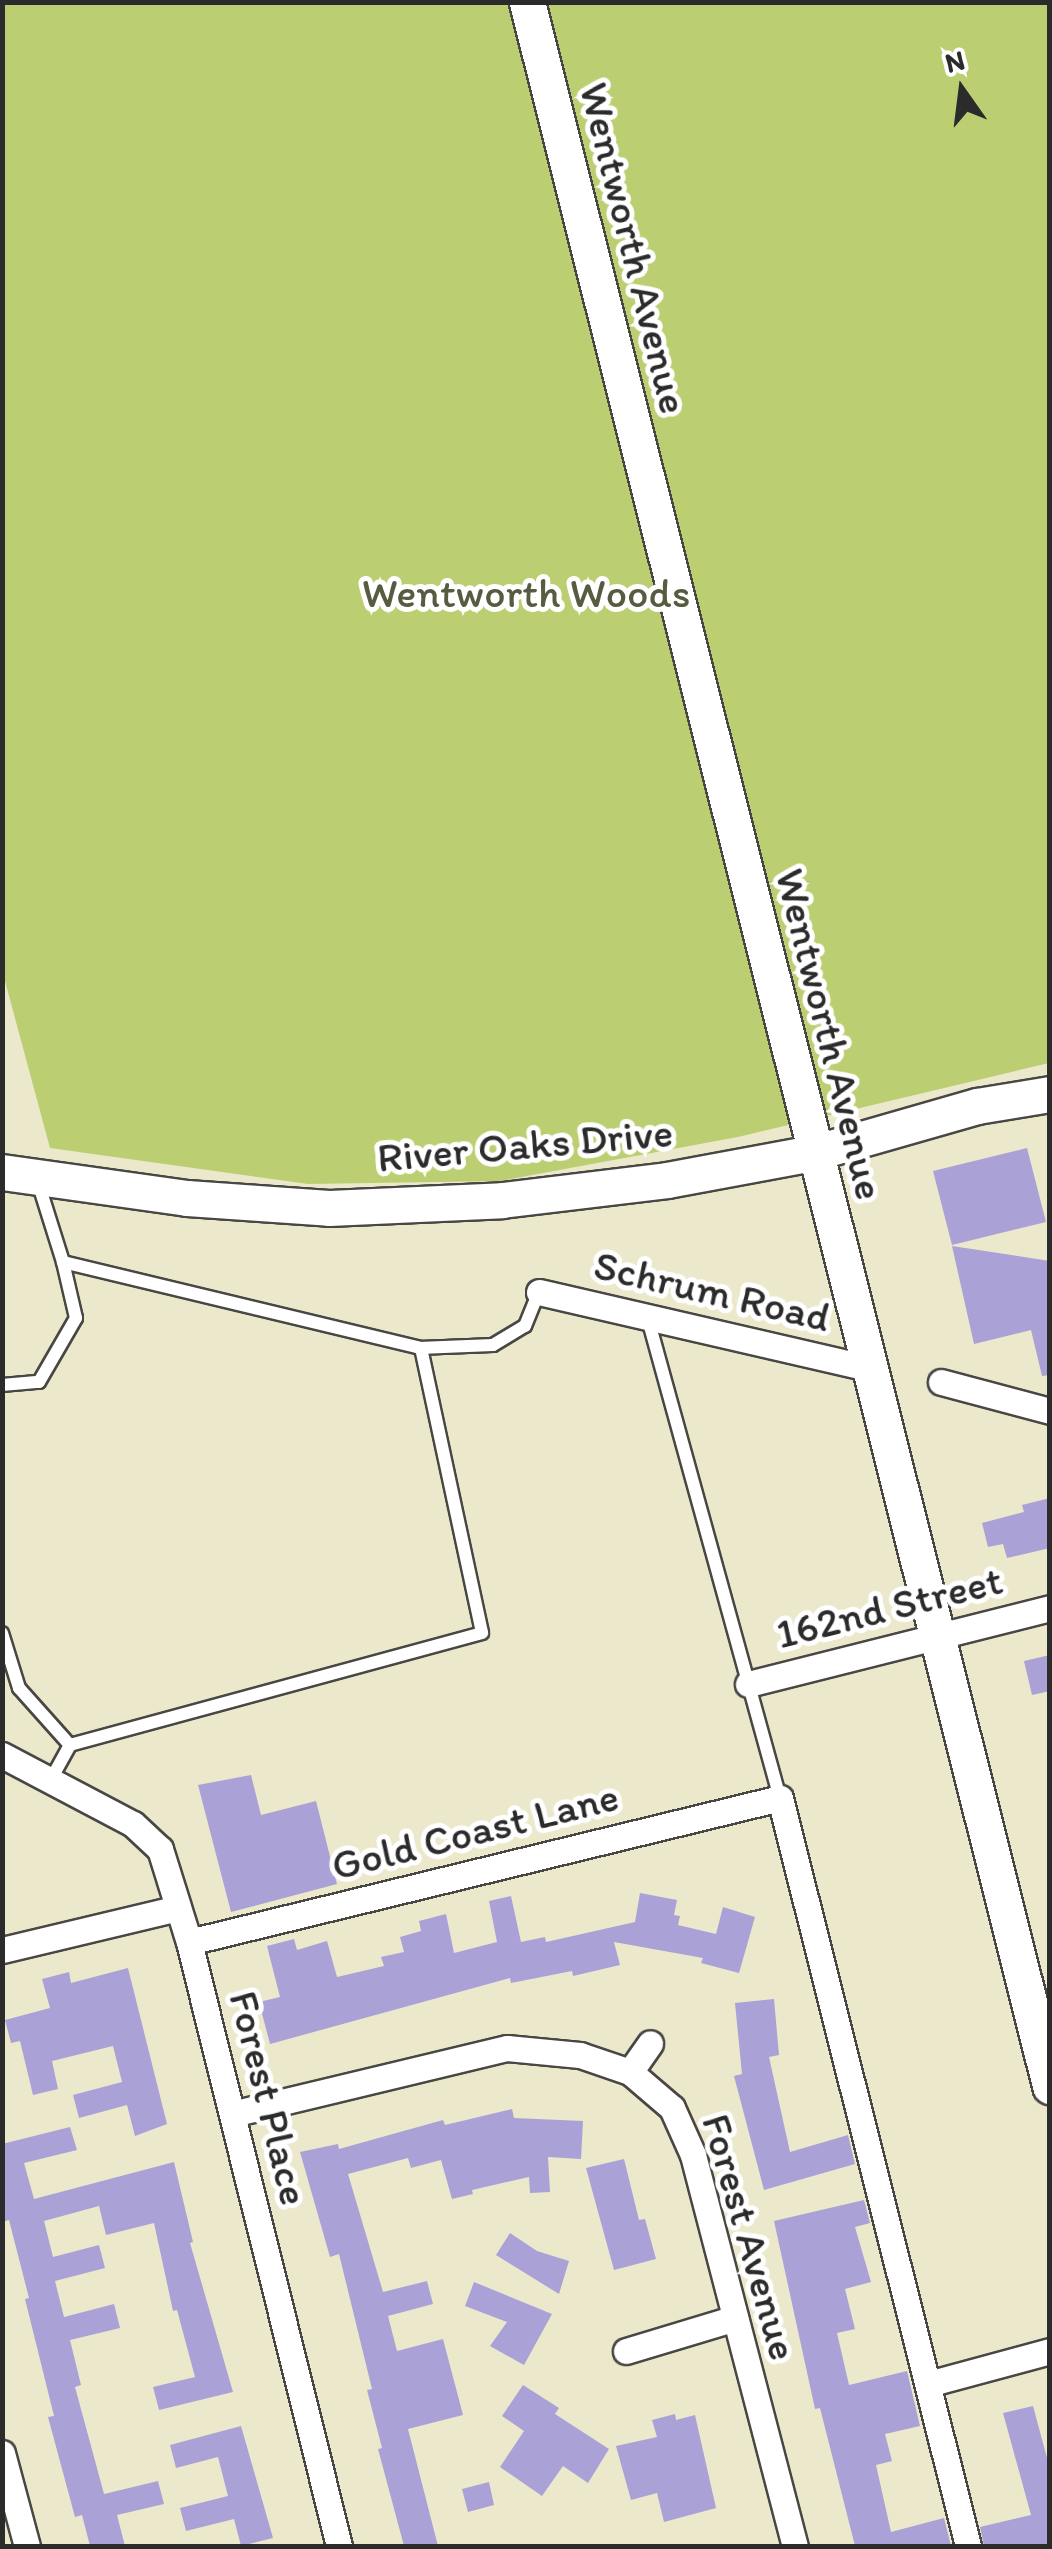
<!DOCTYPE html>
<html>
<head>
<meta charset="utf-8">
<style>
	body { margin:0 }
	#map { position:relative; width:1052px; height:2549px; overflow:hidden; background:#ece8cc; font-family:Itim,sans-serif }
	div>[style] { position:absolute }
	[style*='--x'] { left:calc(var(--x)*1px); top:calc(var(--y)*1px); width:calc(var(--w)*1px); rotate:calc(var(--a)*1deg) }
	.green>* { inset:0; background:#bbcf72 }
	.building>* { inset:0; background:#aaa1d7 }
	.roads { filter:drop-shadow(2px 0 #484743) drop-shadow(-2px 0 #484743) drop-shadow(0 2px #484743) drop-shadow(0 -2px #484743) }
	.lane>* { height:12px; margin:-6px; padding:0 6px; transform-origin:6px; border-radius:6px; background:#fff }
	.street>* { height:25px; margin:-12.5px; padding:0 12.5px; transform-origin:12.5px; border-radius:12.5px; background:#fff }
	.secondary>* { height:35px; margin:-17.5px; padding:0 17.5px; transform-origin:17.5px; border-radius:17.5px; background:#fff }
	span { translate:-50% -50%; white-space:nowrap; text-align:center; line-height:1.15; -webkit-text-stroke:10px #fff; paint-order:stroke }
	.street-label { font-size:42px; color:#2b2b2b }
	.park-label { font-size:42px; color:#565c40 }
	.frame { position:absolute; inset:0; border:5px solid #2b2b2b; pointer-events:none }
	.north { position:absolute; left:912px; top:40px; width:100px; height:100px; -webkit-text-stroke:8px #fff; paint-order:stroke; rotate:346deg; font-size:28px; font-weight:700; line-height:40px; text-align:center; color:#2b2b2b }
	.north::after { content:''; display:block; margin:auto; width:35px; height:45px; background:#2b2b2b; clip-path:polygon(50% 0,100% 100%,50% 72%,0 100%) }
</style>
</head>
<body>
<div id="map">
	<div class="green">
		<i style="clip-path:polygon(2px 3px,1049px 3px,1049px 1063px,738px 1137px,500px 1181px,308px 1184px,50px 1148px,2px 970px)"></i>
	</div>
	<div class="building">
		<i style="clip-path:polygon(1027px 1148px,1046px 1222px,952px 1245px,933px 1171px)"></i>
		<i style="clip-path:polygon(952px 1246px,1050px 1261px,1050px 1375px,1042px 1376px,1031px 1330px,974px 1344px)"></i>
		<i style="clip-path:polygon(1050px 1498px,1050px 1548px,1007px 1558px,1003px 1544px,988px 1547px,982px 1523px,1024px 1512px,1022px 1505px)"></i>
		<i style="clip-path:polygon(1050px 1655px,1050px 1691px,1032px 1695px,1024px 1661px)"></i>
		<i style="clip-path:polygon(251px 1775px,261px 1815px,316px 1801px,337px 1884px,231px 1912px,198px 1785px)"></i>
		<i style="clip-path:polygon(640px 1893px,677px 1900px,674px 1915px,680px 1916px,678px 1925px,716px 1934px,723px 1907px,755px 1917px,739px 1973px,701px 1963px,703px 1958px,614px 1942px,620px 1965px,573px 1976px,572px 1971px,511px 1983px,510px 1978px,270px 2044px,259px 2002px,280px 1997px,267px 1946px,294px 1939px,297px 1950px,327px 1941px,337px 1977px,384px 1966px,381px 1957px,404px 1952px,400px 1937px,421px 1931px,419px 1921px,446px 1914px,454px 1953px,497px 1942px,489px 1901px,511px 1896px,521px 1942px,545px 1937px,546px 1942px,635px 1922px)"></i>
		<i style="clip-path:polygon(128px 1968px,167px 2124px,135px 2136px,127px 2105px,79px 2118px,73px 2095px,122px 2082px,113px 2046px,52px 2061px,58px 2089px,33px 2095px,20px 2041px,11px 2043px,5px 2020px,50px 2008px,42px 1979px,69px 1972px,71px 1983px)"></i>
		<i style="clip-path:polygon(774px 1999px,779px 2055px,769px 2057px,790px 2152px,848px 2135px,855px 2164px,764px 2190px,734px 2076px,742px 2074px,735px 2003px)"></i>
		<i style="clip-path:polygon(512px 2109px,514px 2118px,583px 2121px,581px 2159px,548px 2157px,550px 2192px,530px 2193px,529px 2177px,472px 2190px,473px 2194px,452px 2199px,441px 2160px,411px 2168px,408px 2158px,348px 2174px,383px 2292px,427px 2281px,433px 2304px,388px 2316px,397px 2351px,443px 2339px,463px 2415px,408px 2429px,438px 2546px,404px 2546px,378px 2449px,382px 2448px,367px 2390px,372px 2389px,339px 2254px,330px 2257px,300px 2152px,338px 2144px,339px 2149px,443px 2120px,445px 2125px)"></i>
		<i style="clip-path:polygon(70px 2127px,77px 2150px,24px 2163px,34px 2199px,174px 2162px,193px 2242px,190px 2243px,233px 2392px,159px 2410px,153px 2387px,195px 2377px,177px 2310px,173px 2311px,154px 2223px,106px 2235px,99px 2206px,44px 2221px,53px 2257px,99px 2245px,105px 2268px,55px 2281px,64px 2317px,114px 2304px,120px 2328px,70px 2340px,81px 2385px,75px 2387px,104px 2494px,158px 2481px,164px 2504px,117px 2515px,125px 2546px,90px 2546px,82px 2515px,75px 2517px,48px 2417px,54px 2416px,25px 2299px,29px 2298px,9px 2220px,2px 2222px,2px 2144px)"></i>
		<i style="clip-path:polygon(624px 2159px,639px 2220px,645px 2219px,656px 2259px,614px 2270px,586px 2168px)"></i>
		<i style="clip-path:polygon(864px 2200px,870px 2223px,855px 2227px,871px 2282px,845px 2289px,855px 2329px,837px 2333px,849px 2385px,907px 2371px,920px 2426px,885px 2434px,892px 2461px,876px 2465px,891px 2532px,944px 2518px,951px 2546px,855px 2546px,820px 2408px,815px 2409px,774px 2221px)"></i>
		<i style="clip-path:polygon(510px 2233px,537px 2251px,569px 2261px,559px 2294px,496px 2255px)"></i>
		<i style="clip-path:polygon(474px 2282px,552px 2314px,524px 2365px,490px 2346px,507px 2322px,465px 2306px)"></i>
		<i style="clip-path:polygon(523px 2385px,559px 2408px,555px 2414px,609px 2449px,588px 2483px,563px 2466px,542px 2496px,500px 2467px,524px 2431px,502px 2416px)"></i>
		<i style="clip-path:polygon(1033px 2406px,1050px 2469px,1050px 2546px,984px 2546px,980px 2527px,1031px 2515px,1003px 2413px)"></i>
		<i style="clip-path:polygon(675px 2414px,676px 2420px,695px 2415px,716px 2508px,664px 2522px,657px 2493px,631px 2500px,616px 2446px,657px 2437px,652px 2420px)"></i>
		<i style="clip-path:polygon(241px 2426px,273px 2538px,241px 2546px,234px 2519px,186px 2531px,180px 2508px,228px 2496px,218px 2457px,176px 2468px,170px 2445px)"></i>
		<i style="clip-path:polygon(489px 2482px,494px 2505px,468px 2512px,462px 2489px)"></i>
	</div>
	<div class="roads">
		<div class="lane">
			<i style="--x:37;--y:1179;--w:87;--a:72.6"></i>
			<i style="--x:63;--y:1262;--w:368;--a:13.5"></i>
			<i style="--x:421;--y:1348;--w:291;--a:77.9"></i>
			<i style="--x:482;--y:1633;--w:427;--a:164.8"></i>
			<i style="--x:70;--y:1745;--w:39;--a:119"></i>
			<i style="--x:648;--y:1319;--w:497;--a:74.6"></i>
			<i style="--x:419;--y:1348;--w:74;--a:-2.3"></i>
			<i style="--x:493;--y:1345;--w:37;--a:-31"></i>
			<i style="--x:525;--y:1326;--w:37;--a:-68"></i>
			<i style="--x:2;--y:1385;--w:37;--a:-5"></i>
			<i style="--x:39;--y:1382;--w:74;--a:-60"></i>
			<i style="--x:76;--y:1318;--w:57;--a:-103.1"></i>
			<i style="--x:2;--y:1633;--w:58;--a:72.8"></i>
			<i style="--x:19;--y:1688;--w:76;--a:48.2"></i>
		</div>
		<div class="street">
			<i style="--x:539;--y:1292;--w:338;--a:13"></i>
			<i style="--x:941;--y:1382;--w:113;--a:14.9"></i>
			<i style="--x:748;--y:1684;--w:311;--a:-14.1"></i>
			<i style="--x:2;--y:1755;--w:148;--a:27.8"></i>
			<i style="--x:133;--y:1824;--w:37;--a:43"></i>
			<i style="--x:160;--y:1849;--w:97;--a:72.7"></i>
			<i style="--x:189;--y:1942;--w:622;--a:76.05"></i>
			<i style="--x:189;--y:1942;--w:608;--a:-13.69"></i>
			<i style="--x:780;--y:1798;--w:771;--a:75.89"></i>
			<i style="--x:2;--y:1950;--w:181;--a:-13.4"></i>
			<i style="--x:630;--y:2072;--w:35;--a:-55"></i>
			<i style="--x:232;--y:2114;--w:283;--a:-13.5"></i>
			<i style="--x:507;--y:2048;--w:73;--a:5.5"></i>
			<i style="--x:580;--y:2055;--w:53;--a:18.8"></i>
			<i style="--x:630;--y:2072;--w:55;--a:40.6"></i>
			<i style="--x:672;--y:2108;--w:51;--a:65.9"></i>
			<i style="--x:693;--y:2155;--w:404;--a:75.4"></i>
			<i style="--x:626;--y:2351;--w:114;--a:-16.8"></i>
			<i style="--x:928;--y:2384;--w:126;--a:-15.1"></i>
			<i style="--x:2;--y:2453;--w:96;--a:75"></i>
		</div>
		<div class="secondary">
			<i style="--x:527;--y:2;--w:2149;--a:75.91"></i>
			<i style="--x:2;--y:1172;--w:187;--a:8"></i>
			<i style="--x:187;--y:1198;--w:142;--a:4"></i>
			<i style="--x:329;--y:1208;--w:173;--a:-2.6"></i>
			<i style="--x:502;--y:1200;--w:166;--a:-6.9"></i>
			<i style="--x:667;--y:1180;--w:148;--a:-10.5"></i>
			<i style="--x:813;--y:1153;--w:171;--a:-16"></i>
			<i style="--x:977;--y:1106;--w:74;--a:-9.3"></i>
		</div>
	</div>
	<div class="street-label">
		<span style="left:634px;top:248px;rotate:76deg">Wentworth Avenue</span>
		<span style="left:830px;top:1034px;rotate:76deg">Wentworth Avenue</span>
		<span style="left:525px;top:1145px;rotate:-5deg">River Oaks Drive</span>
		<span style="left:712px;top:1291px;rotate:13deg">Schrum Road</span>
		<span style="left:889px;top:1607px;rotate:-14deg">162nd Street</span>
		<span style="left:475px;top:1831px;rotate:-14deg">Gold Coast Lane</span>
		<span style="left:269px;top:2098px;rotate:76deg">Forest Place</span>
		<span style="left:750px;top:2237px;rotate:74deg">Forest Avenue</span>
	</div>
	<div class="park-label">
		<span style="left:526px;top:593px">Wentworth Woods</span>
	</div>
	<div class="frame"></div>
	<div class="north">N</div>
</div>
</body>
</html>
